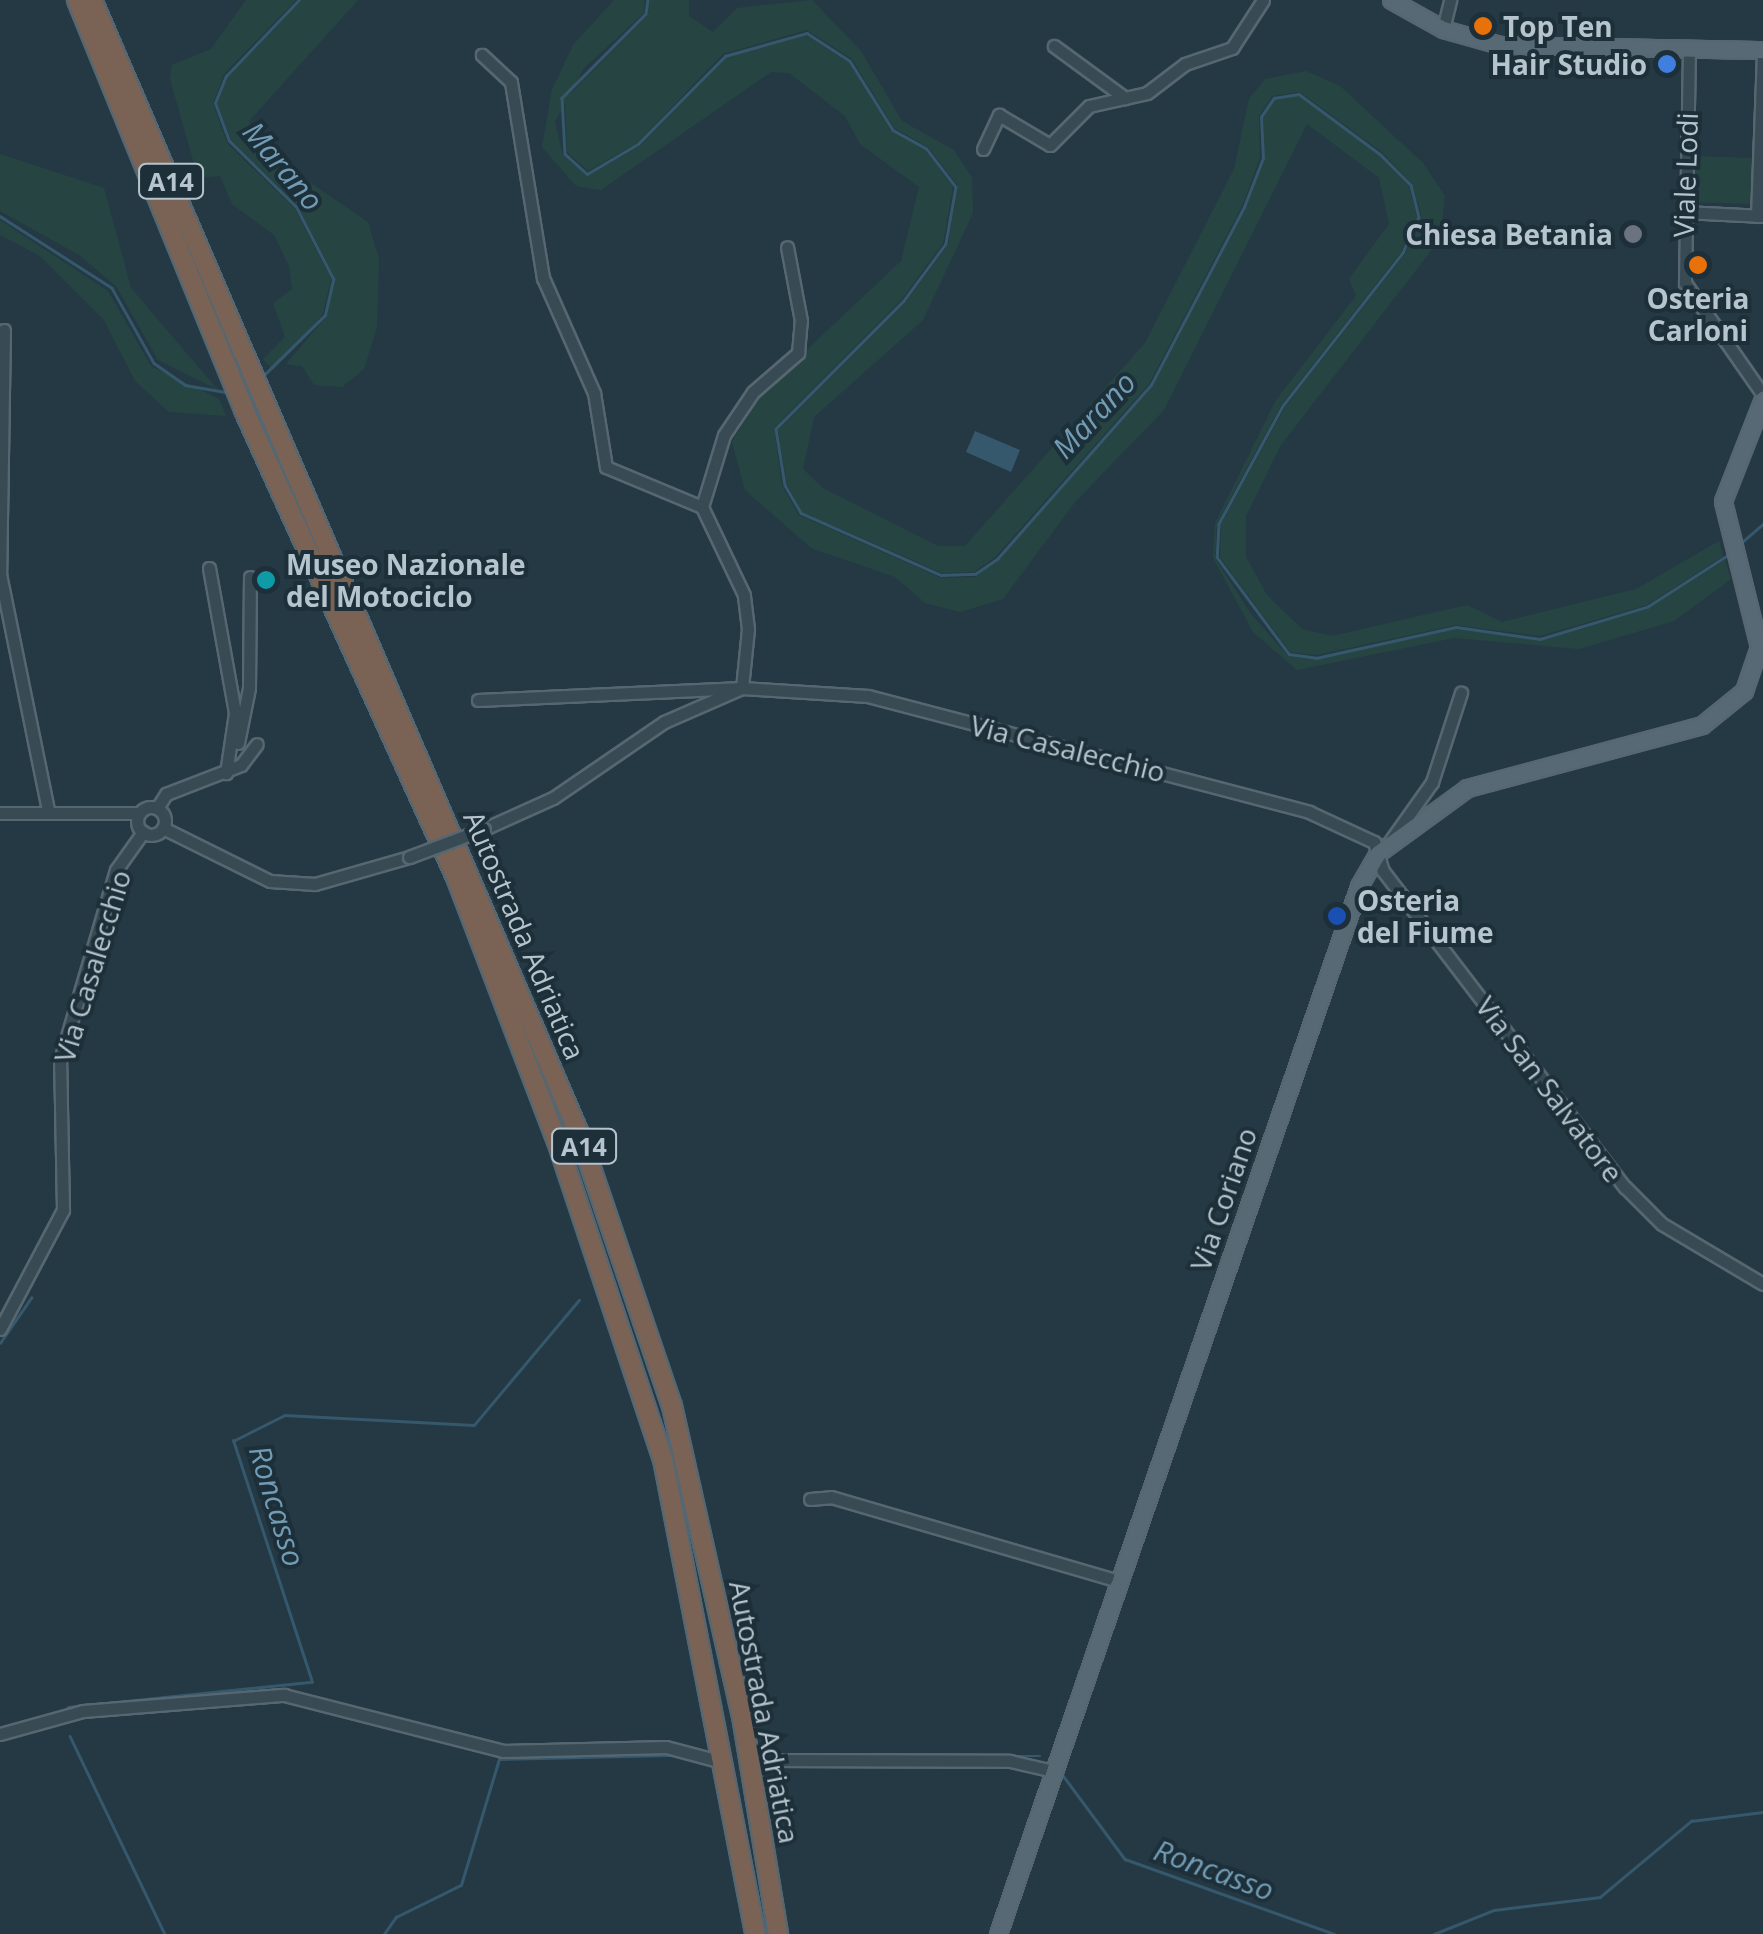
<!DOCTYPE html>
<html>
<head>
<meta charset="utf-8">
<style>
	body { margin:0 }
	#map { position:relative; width:1763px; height:1934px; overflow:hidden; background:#243944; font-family:"Open Sans",sans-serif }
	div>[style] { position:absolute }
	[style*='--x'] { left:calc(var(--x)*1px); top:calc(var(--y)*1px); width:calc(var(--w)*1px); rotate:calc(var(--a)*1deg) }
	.green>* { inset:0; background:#264542 }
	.water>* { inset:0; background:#36586d }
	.stream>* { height:2.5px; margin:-1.25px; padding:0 1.25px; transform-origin:1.25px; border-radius:1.25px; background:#36586d }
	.roads { filter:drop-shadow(2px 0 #576771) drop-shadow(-2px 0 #576771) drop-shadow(0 2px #576771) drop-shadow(0 -2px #576771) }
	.minor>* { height:11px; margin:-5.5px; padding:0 5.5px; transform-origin:5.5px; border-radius:5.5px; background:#384a54 }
	.minor>.ring { margin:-5.5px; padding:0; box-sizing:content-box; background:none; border:11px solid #384a54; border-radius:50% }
	.major>* { height:15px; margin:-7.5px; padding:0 7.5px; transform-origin:7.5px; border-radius:7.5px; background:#566974 }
	.highway>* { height:18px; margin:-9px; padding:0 9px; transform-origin:9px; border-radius:9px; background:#7a6354 }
	.bridges { filter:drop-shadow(2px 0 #576771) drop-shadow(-2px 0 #576771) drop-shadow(0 2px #576771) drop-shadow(0 -2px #576771) }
	.minor-bridge>* { height:11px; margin:-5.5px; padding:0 5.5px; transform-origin:5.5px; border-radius:5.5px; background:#384a54 }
	.dots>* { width:28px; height:28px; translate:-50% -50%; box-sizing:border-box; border:5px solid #1d2f39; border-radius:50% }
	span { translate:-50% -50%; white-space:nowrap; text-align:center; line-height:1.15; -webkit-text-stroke:8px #1d2f39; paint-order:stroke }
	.shield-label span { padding:2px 8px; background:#1d2f39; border:2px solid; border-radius:8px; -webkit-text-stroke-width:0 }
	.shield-label { font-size:25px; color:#b6c4cd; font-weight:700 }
	.poi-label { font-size:28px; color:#b6c4cd; font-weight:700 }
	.left { translate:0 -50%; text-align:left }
	.right { translate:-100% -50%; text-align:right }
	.street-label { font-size:28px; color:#b6c4cd }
	.water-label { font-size:30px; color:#729cb4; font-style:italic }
</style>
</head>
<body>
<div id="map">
	<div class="green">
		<i style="clip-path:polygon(246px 0,296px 0,224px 74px,213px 103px,227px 143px,295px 209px,331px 279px,323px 314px,273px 370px,263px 359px,285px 337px,273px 303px,292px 289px,289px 266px,274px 235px,232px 204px,220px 176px,198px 178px,170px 79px,172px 65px,211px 49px)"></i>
		<i style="clip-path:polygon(302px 0,358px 0,249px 121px,261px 149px,368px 222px,379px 259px,377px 327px,364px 369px,342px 387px,314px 385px,302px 366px,286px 364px,327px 316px,335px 279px,298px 206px,231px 140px,217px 103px,228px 77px)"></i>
		<i style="clip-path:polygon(614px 0,645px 0,644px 13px,584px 68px,555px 122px,563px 155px,587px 176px,640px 146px,726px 58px,806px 35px,849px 63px,891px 131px,925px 150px,953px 187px,943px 243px,902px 299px,774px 428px,782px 486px,799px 515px,941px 578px,975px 577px,998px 560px,1153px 386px,1246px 208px,1265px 159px,1263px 117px,1275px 100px,1299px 96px,1380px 156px,1409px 186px,1417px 217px,1401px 252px,1281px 405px,1217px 523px,1215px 558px,1251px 614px,1288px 656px,1316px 660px,1456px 629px,1541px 641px,1648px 609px,1725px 560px,1731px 579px,1674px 621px,1579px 649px,1454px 638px,1297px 670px,1253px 632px,1213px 558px,1215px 523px,1276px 400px,1356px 296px,1349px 279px,1389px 224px,1379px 178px,1307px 124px,1164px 410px,1076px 501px,1003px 599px,960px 612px,925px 603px,895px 577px,811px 548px,745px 490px,732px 442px,763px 391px,901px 261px,919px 187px,860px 144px,845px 116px,789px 73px,771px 72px,601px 190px,576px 186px,542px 147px,552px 90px,573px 45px)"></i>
		<i style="clip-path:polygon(650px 0,689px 0,689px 16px,713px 32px,737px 8px,812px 0,861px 51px,902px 121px,954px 150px,972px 178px,973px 213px,923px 320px,814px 417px,803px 469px,823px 488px,938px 546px,965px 546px,1145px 343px,1234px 169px,1249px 99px,1265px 79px,1306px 71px,1340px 86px,1423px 163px,1445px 196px,1440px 239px,1281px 445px,1246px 516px,1246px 557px,1267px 595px,1302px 629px,1332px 636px,1467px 605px,1502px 622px,1636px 589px,1719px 541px,1723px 556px,1647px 605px,1540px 636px,1456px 625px,1316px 655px,1290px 652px,1220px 557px,1221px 524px,1285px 407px,1405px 254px,1422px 217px,1412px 184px,1383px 153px,1300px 92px,1272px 96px,1259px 116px,1260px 158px,1242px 206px,1149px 384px,995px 557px,974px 572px,942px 573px,802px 512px,787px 484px,778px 430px,906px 302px,948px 245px,958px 186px,928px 147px,894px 128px,852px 59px,807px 30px,723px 54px,637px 143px,588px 171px,567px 152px,565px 99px,648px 15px)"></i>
		<i style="clip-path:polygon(0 154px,104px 188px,131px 288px,218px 390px,158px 360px,116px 286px,79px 255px,0 211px)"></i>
		<i style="clip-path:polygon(1692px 156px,1754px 158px,1753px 204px,1690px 202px)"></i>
		<i style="clip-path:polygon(0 220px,108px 291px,151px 366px,219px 399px,226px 416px,169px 412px,135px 381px,104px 320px,40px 256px,0 235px)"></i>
	</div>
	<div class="water">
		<i style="clip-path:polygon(975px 431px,1020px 450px,1011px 472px,966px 452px)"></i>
	</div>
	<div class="stream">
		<i style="--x:648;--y:0;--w:14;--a:98"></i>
		<i style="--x:646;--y:14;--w:119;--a:135"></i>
		<i style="--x:562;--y:98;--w:56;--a:86.9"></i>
		<i style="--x:565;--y:154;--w:30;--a:42"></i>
		<i style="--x:587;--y:174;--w:59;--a:-30.5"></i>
		<i style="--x:638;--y:144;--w:124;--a:-45.3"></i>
		<i style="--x:725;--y:56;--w:85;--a:-15.7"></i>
		<i style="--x:807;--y:33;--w:51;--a:33.1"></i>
		<i style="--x:850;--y:61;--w:81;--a:58.1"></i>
		<i style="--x:893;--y:130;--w:38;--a:29"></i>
		<i style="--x:926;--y:148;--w:49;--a:52.4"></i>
		<i style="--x:956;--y:187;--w:58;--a:100"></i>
		<i style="--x:946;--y:244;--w:71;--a:126.4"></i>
		<i style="--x:904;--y:301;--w:181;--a:135"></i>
		<i style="--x:776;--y:429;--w:57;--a:80.9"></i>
		<i style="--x:785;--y:485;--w:32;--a:60"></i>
		<i style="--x:801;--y:513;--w:153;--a:23.9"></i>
		<i style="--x:941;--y:575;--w:34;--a:-2"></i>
		<i style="--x:975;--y:574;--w:27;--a:-34"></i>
		<i style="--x:997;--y:559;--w:232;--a:-48.5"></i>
		<i style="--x:1151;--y:385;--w:201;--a:-62.4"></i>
		<i style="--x:1244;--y:207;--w:53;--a:-68.8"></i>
		<i style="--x:1263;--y:158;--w:41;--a:-92.8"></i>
		<i style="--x:1261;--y:117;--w:23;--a:-56"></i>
		<i style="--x:1274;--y:98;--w:25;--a:-9"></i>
		<i style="--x:1299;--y:94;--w:102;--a:36.6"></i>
		<i style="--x:1381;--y:155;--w:42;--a:45"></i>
		<i style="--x:1411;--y:185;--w:33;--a:76"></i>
		<i style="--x:1419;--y:217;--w:39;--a:114"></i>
		<i style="--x:1403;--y:253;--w:194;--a:128.1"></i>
		<i style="--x:1283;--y:406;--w:134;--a:118.5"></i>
		<i style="--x:1219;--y:524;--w:33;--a:93"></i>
		<i style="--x:1217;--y:557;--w:121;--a:53.4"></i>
		<i style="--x:1289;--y:654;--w:27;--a:8"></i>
		<i style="--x:1316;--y:658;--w:143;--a:-12.5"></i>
		<i style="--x:1456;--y:627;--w:85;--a:8.1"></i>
		<i style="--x:1540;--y:639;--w:112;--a:-16.7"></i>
		<i style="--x:1647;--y:607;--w:96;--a:-32.7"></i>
		<i style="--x:0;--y:216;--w:133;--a:32.7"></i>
		<i style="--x:112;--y:288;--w:86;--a:60.8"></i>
		<i style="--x:154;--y:363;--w:38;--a:35"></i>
		<i style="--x:185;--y:385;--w:42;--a:9.7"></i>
		<i style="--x:262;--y:377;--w:88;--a:-44.5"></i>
		<i style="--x:325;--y:315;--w:37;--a:-77"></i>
		<i style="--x:333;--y:279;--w:81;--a:-117.2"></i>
		<i style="--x:296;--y:207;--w:94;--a:-135.4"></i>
		<i style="--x:229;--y:141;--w:40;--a:-110.2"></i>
		<i style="--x:215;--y:103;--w:29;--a:-68"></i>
		<i style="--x:226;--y:76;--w:105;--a:-46.2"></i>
		<i style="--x:1741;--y:543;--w:29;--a:-41"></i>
		<i style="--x:0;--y:1343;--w:55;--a:-55.4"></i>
		<i style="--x:68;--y:1707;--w:245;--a:-5.9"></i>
		<i style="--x:312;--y:1682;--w:254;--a:-108.1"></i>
		<i style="--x:233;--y:1441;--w:58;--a:-26.6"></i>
		<i style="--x:285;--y:1415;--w:189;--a:3"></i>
		<i style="--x:474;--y:1425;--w:163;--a:-50"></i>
		<i style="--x:70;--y:1736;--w:220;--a:64.4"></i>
		<i style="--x:769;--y:1754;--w:210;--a:0.3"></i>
		<i style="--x:1012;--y:1756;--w:28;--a:0"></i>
		<i style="--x:1062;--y:1774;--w:106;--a:53.5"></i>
		<i style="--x:1125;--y:1859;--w:222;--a:19.7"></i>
		<i style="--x:384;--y:1934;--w:21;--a:-55"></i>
		<i style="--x:396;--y:1917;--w:72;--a:-26.2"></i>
		<i style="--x:461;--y:1885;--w:132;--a:-73.2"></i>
		<i style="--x:499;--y:1759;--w:172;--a:-1.3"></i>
		<i style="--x:1434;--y:1934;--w:65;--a:-21.8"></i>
		<i style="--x:1494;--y:1910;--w:107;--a:-7"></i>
		<i style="--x:1600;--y:1897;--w:119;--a:-39.9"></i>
		<i style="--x:1691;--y:1821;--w:73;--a:-7.1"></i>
	</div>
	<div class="roads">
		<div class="minor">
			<i style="--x:1443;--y:29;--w:30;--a:-76"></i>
			<i style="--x:1054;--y:46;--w:88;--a:36.2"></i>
			<i style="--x:1689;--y:50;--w:233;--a:91"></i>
			<i style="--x:1685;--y:283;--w:136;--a:55.1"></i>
			<i style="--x:983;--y:149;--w:38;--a:-65"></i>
			<i style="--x:999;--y:115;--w:59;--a:30.5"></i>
			<i style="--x:1050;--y:145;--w:55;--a:-45"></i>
			<i style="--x:1089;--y:106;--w:59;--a:-12.6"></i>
			<i style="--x:1147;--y:93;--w:48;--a:-37.3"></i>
			<i style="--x:1185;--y:64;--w:50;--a:-18.8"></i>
			<i style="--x:1232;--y:48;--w:57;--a:-57.1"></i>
			<i style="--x:1684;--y:212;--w:79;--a:2.9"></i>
			<i style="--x:1757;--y:216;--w:166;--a:-87.9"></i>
			<i style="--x:4;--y:330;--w:244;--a:90.9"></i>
			<i style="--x:0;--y:574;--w:240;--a:78.5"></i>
			<i style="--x:702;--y:507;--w:75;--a:-73"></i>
			<i style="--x:724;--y:435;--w:52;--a:-56"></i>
			<i style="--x:753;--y:392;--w:60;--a:-40.9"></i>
			<i style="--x:798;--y:353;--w:32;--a:-85"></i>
			<i style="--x:801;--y:321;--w:75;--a:-100.7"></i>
			<i style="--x:209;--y:568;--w:147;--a:79.8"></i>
			<i style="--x:235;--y:713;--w:61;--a:98.5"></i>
			<i style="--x:478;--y:700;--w:264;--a:-2.6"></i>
			<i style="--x:742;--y:688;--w:59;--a:-84.2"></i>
			<i style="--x:748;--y:629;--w:34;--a:-97"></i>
			<i style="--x:744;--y:595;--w:98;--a:-115.5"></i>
			<i style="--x:702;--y:507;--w:104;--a:-157.4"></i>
			<i style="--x:606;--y:467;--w:75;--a:-99.2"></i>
			<i style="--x:594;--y:393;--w:126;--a:-113.9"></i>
			<i style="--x:543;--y:278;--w:199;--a:-99.3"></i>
			<i style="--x:511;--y:82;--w:40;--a:-137"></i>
			<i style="--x:238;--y:743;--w:56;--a:-78.7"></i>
			<i style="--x:249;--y:688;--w:111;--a:-89.5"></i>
			<i class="ring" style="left:137px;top:807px;width:17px;height:17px"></i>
			<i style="--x:157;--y:808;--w:17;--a:-57"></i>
			<i style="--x:166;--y:794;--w:80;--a:-21.1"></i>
			<i style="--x:241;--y:765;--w:26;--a:-53"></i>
			<i style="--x:0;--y:813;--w:139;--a:0"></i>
			<i style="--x:163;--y:828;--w:119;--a:26.4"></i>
			<i style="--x:270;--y:881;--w:45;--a:3.8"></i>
			<i style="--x:315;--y:884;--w:98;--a:-16"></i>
			<i style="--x:484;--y:829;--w:76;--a:-24.2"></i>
			<i style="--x:553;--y:798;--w:135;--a:-34.4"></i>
			<i style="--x:664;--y:722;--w:85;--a:-23.6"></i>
			<i style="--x:742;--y:688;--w:126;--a:3.6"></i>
			<i style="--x:868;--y:696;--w:456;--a:14.7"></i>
			<i style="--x:1309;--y:812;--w:72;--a:24.8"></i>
			<i style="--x:1374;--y:842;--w:30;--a:73"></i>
			<i style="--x:1383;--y:871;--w:398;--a:52.6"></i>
			<i style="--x:1625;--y:1187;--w:52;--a:45"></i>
			<i style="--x:1662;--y:1224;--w:117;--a:30.7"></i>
			<i style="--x:1391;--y:840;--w:71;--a:-54.7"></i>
			<i style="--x:1432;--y:782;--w:94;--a:-72"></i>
			<i style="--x:0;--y:1329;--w:135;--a:-62.1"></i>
			<i style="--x:63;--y:1210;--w:150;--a:-91.1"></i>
			<i style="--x:60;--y:1060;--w:198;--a:-73.6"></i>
			<i style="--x:116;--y:870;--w:47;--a:-54.6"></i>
			<i style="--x:810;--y:1499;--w:21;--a:-5"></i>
			<i style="--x:831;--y:1497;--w:296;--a:16.3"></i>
			<i style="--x:0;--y:1734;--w:86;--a:-15.5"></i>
			<i style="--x:83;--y:1711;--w:202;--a:-4.6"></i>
			<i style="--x:284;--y:1695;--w:226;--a:14.3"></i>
			<i style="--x:503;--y:1751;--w:163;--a:-1.4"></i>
			<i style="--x:666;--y:1747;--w:51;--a:14.9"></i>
			<i style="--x:766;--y:1760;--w:244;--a:0.2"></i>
			<i style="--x:1010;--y:1761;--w:40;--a:13"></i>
		</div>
		<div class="major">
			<i style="--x:1391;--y:0;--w:60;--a:29.1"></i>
			<i style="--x:1443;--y:29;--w:59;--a:15.7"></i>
			<i style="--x:1500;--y:45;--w:263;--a:1.1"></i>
			<i style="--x:998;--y:1934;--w:1108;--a:-70.99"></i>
			<i style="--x:1359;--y:886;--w:38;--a:-60"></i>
			<i style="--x:1378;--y:853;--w:110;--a:-36.1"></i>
			<i style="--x:1467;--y:788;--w:243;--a:-15"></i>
			<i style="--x:1702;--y:725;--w:54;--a:-39"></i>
			<i style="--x:1744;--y:691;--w:46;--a:-71.2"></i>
			<i style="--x:1759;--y:647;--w:150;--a:-103.9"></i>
			<i style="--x:1723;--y:501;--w:110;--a:-68.6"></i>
		</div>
		<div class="highway">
			<i style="--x:77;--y:0;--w:443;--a:67.8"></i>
			<i style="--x:244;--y:410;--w:513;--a:65.58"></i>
			<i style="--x:456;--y:877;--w:283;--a:69.1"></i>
			<i style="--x:557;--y:1141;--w:335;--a:71.6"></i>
			<i style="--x:663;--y:1459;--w:484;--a:79"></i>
			<i style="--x:92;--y:0;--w:1236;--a:66.75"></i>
			<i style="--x:580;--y:1136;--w:285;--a:71.2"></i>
			<i style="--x:672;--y:1406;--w:324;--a:77.3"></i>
			<i style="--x:743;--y:1722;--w:215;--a:80.6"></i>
		</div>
	</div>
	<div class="bridges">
		<div class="minor-bridge">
			<i style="--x:409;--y:857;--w:80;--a:-20.5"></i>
		</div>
	</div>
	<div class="dots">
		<i style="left:1483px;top:26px;background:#e8710a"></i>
		<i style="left:1667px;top:64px;background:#3f7fe0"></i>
		<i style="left:1633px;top:234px;background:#6b7280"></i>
		<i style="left:1698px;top:265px;background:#e8710a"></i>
		<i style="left:266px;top:580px;background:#0f9aa8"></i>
		<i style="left:1337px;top:916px;background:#1a4fb4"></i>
	</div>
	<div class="shield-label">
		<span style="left:171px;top:181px">A14</span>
		<span style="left:584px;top:1146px">A14</span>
	</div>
	<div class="poi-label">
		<span class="left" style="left:1503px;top:26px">Top Ten</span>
		<span class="right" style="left:1647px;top:64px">Hair Studio</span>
		<span class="right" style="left:1613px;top:234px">Chiesa Betania</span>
		<span style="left:1698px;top:314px">Osteria<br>Carloni</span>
		<span class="left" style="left:286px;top:580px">Museo Nazionale<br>del Motociclo</span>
		<span class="left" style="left:1357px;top:916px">Osteria<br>del Fiume</span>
	</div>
	<div class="street-label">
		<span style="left:1685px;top:175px;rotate:-88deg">Viale Lodi</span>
		<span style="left:1068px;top:748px;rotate:14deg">Via Casalecchio</span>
		<span style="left:525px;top:935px;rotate:67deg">Autostrada Adriatica</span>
		<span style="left:92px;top:966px;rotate:-73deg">Via Casalecchio</span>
		<span style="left:1550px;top:1089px;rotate:53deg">Via San Salvatore</span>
		<span style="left:1223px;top:1199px;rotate:-71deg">Via Coriano</span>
		<span style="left:765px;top:1712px;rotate:79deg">Autostrada Adriatica</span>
	</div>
	<div class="water-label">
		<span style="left:283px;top:166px;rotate:50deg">Marano</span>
		<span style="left:1094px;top:415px;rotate:-47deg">Marano</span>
		<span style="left:277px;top:1506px;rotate:73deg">Roncasso</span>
		<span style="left:1214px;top:1870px;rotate:20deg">Roncasso</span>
	</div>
</div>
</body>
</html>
